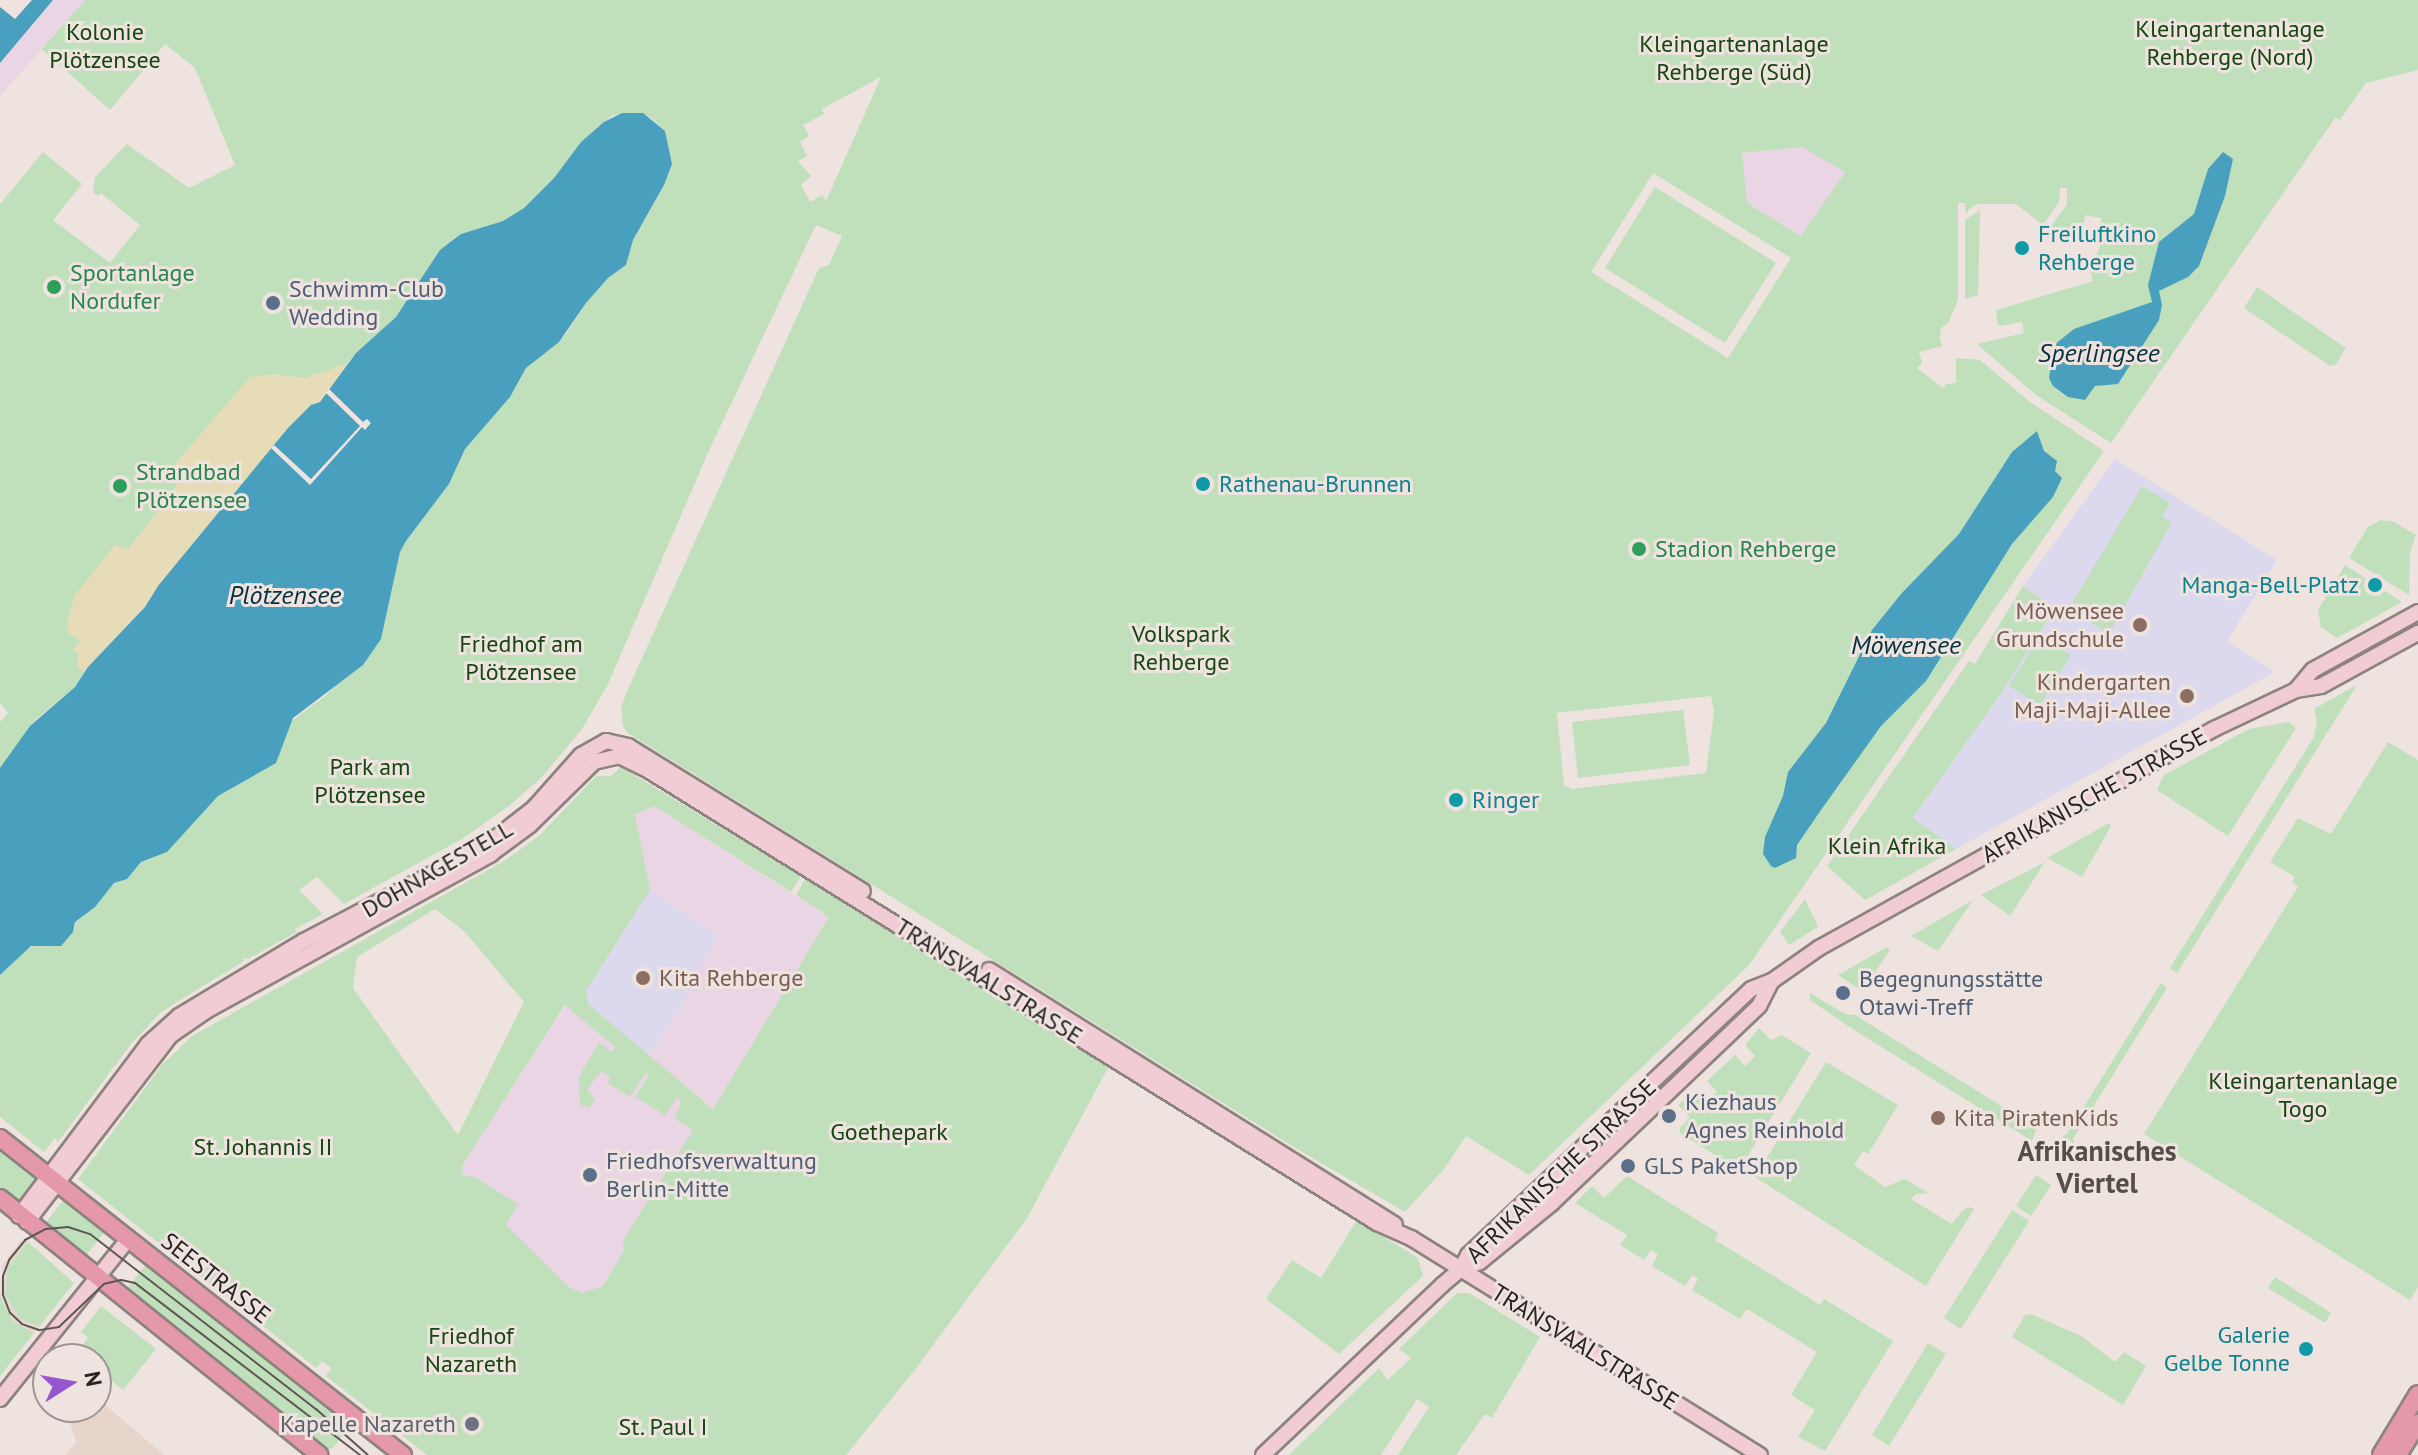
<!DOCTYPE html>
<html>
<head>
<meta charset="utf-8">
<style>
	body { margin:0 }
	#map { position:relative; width:2418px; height:1455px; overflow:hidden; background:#eee3de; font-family:"PT Sans",sans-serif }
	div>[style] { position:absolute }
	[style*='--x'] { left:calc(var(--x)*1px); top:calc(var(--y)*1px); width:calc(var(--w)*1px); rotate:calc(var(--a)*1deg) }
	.commercial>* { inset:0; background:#e9d5e3 }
	.built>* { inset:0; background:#e7d5cc }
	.education>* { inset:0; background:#dcd8ee }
	.green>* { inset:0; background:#c0e0bc }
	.sand>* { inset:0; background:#e6dcb7 }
	.water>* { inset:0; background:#499fbe }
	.pier>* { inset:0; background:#eee3de }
	.roads { filter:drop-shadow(2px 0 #8d837e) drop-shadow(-2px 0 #8d837e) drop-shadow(0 2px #8d837e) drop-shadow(0 -2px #8d837e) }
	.secondary>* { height:14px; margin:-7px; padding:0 7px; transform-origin:7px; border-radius:7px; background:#f2ccd5 }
	.primary>* { height:16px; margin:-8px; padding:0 8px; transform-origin:8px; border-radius:8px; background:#e698ab }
	.tram>* { height:2px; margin:-1px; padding:0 1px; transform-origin:1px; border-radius:1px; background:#5c5654 }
	.dots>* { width:22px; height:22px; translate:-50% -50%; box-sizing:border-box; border:4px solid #eee3de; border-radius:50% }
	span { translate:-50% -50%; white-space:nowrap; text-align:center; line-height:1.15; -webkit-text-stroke:6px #eee3de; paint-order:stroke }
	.park-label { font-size:24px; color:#154711 }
	.culture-label { font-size:24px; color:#0d838f }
	.left { translate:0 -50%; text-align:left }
	.right { translate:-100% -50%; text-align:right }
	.leisure-label { font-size:24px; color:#27864d }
	.service-label { font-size:24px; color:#4e5e75 }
	.education-label { font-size:24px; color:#785e54 }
	.street-label { font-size:24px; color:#272322 }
	.worship-label { font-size:24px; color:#5b616d }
	.water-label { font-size:26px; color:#07303e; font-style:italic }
	.quarter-label { font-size:28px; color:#554d48; font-weight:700 }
	.north { position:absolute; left:32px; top:1343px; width:80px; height:80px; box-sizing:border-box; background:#eee3de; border:2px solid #9e9693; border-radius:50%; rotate:79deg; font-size:22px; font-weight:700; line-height:32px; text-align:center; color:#272322 }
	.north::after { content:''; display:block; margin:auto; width:28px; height:36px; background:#9557ce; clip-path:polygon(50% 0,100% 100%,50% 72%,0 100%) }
</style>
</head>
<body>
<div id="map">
	<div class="commercial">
		<i style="clip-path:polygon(53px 0,85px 0,0 96px,0 63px)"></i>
		<i style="clip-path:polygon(1802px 147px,1845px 171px,1802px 236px,1747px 203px,1741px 153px)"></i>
		<i style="clip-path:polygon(654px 806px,829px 917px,714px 1109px,649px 1056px,692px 990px,687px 986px,719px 937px,650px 890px,635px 815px)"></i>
		<i style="clip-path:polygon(566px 1005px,707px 1124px,601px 1296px,579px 1301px,512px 1233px,463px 1175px,462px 1166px)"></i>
	</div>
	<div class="built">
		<i style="clip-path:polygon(23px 1238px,28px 1242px,8px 1268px,5px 1296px,20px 1319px,39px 1327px,34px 1333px,14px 1321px,0 1296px,3px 1264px)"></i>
		<i style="clip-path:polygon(96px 1402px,102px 1402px,164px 1455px,66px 1455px,76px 1442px,65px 1407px,96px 1407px)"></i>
	</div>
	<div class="education">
		<i style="clip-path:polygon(2115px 459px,2277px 560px,2227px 641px,2275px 672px,1956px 849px,1913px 819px,2002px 692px,2054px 608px,2023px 586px)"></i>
		<i style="clip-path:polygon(650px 890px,719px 937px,688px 986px,692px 990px,649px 1056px,588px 1004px,586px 991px)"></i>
	</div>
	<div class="green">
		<i style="clip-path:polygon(evenodd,85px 0,2418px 0,2418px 70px,2366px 83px,2340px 120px,2335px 118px,2111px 443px,2036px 395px,1977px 344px,2024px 333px,2022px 322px,1998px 326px,1996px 310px,2093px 281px,2090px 269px,2100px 247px,2101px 218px,2085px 215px,2084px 226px,2078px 225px,2066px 242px,2049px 229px,2067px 204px,2067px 188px,2060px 188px,2059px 202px,2043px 225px,2016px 204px,1978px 204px,1969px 209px,1966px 215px,1965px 203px,1958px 203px,1958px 300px,1948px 323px,1941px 328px,1940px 340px,1943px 346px,1919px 352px,1922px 363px,1917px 368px,1943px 388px,1946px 384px,1956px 383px,1956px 358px,1980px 360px,2030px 402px,2104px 451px,1749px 965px,1529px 1175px,1466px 1136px,1444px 1169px,1405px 1212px,1292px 1146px,628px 733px,623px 726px,621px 707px,628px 689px,819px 268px,829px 265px,842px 236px,816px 225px,711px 446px,608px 684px,582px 729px,541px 778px,509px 806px,462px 839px,344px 904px,317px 877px,299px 890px,323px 914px,295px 929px,297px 932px,248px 959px,243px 958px,244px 961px,161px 1012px,131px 1044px,58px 1142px,55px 1138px,44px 1152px,0 1117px,0 975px,27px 949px,37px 945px,44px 947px,75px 928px,75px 922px,95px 907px,114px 883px,127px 879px,141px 862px,167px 852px,218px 796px,276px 763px,289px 723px,325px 696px,381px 639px,400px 552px,406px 541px,449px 484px,465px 449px,516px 387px,526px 368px,566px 334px,586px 303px,608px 278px,626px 265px,633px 240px,664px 185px,672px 164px,665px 131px,651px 118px,643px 113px,613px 115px,581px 142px,554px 178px,524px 208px,503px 221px,461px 234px,396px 317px,356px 353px,88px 667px,75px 687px,35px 720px,0 768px,0 722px,8px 713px,0 702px,0 204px,43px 152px,82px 184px,53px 220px,110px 263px,140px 225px,101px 193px,98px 196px,93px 192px,95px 177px,127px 144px,189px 188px,235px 165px,195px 68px,165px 44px,110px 110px,42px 49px,85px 0,881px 77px,826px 201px,822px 195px,810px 202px,801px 185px,811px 176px,798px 161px,807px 156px,800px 142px,809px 136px,803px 125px,824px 114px,822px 109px,881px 77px,85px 0,1802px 147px,1845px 172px,1801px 236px,1747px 203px,1742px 153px,1802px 147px,85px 0,1653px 173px,1791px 258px,1728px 358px,1591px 272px,1653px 173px,85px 0,1711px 696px,1714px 712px,1706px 773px,1572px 789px,1564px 785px,1557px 713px,1711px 696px)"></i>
		<i style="clip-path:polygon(1655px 187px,1776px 263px,1725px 343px,1605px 268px)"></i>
		<i style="clip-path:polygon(1980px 210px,1978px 295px,1965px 299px,1965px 220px)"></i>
		<i style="clip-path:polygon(2257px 287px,2346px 348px,2336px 364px,2330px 366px,2244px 308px)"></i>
		<i style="clip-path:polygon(2142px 486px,2170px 503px,2162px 516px,2172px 522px,2109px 634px,2091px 623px,2095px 616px,2073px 602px)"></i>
		<i style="clip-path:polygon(2380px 520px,2392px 521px,2416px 535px,2410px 552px,2409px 595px,2349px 558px,2368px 527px)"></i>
		<i style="clip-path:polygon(2345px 565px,2402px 602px,2337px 638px,2321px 627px,2318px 610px)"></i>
		<i style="clip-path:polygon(2023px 586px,2055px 608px,2002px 692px,1913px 818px,1956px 849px,1865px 900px,1827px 866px,1969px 661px,1975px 664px)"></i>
		<i style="clip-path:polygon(2040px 636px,2071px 655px,2040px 705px,2009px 686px)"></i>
		<i style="clip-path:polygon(2357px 685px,2177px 973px,2170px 968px,2314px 737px,2317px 722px,2314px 709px)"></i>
		<i style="clip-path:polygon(1683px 710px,1690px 765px,1578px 778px,1572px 722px)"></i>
		<i style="clip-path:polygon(2288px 722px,2296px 728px,2228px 836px,2157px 790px,2164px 775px,2249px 729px)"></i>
		<i style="clip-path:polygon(2388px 742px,2418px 760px,2418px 1287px,2410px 1300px,2144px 1134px,2298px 887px,2292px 882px,2295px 877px,2270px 862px,2298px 818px,2331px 834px)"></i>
		<i style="clip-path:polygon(evenodd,621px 767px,801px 876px,791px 892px,654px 806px,635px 815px,650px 890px,586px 991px,588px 1004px,713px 1109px,829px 917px,796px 895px,805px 879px,1109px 1066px,1027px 1218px,914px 1371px,846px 1455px,427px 1455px,326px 1376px,331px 1368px,322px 1361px,316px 1368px,78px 1179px,162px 1065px,192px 1036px,504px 861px,539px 836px,596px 776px,611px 776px,621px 767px,435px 909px,464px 931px,524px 1002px,458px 1135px,353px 988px,357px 957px,435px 909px,621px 767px,565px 1005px,615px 1047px,612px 1052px,599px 1043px,593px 1052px,579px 1077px,580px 1105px,589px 1107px,592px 1104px,595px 1099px,587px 1090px,601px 1071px,610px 1076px,608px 1083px,630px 1097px,646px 1073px,649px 1075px,635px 1097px,665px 1115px,677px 1098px,681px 1102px,675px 1119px,693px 1130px,623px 1240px,624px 1251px,603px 1286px,582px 1293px,569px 1287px,506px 1225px,518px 1204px,476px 1178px,463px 1175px,462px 1166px,565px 1005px)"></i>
		<i style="clip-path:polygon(2109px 823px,2111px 826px,2082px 877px,2047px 858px)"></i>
		<i style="clip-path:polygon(2045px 862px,2010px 916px,1981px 895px)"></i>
		<i style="clip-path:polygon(1805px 899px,1818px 927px,1789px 945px,1780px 932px)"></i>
		<i style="clip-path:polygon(1973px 900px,1938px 951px,1911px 936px)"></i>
		<i style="clip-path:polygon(1887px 947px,1890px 950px,1862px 991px,1838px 975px)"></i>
		<i style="clip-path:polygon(2161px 983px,2167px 988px,2073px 1139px,2075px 1144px,2061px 1136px,2067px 1134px)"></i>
		<i style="clip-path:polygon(1810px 993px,1845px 1014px,1855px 1015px,2037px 1128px,2032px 1141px,1848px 1026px,1810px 1000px)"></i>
		<i style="clip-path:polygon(1753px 995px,1757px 999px,1632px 1117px,1628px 1113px)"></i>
		<i style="clip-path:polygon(1759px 1028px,1771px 1040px,1782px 1035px,1811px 1053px,1739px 1170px,1680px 1133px,1680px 1128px,1690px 1117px,1678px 1105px,1697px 1091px,1707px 1102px,1717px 1092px,1707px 1081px,1735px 1055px,1745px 1066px,1755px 1056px,1745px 1045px)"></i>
		<i style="clip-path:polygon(1826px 1062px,1898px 1105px,1868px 1154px,1863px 1151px,1854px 1165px,1885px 1187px,1905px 1179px,1928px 1193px,1916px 1194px,1911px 1199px,1952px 1224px,1962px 1211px,1969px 1207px,1974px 1209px,1926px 1286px,1755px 1177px)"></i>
		<i style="clip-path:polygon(0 1146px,39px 1177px,21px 1203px,0 1188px)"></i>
		<i style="clip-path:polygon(2036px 1175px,2051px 1185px,2031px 1216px,2016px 1206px)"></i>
		<i style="clip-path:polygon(1627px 1176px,1718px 1233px,1715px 1240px,1798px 1291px,1820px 1305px,1824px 1299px,1893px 1341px,1825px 1451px,1798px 1437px,1815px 1410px,1791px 1395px,1817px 1352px,1747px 1309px,1740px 1319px,1692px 1290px,1698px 1279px,1692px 1275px,1685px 1286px,1652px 1266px,1658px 1254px,1651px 1250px,1644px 1260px,1620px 1245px,1627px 1235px,1575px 1203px,1592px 1186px,1604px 1198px)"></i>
		<i style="clip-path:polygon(65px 1198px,106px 1230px,84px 1258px,43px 1226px)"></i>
		<i style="clip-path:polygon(2012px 1210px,2029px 1221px,1961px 1329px,1944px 1318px)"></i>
		<i style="clip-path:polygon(1357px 1220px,1418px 1258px,1423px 1276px,1339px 1354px,1266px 1299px,1292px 1260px,1321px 1278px)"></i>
		<i style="clip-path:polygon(28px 1242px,74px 1283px,39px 1327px,20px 1319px,5px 1295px,8px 1268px)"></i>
		<i style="clip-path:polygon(148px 1262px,351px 1424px,333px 1448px,328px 1449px,126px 1290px)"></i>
		<i style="clip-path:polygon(2275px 1277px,2331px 1313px,2325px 1323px,2268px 1288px)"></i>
		<i style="clip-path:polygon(1457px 1293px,1469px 1293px,1540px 1337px,1492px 1418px,1485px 1414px,1456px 1455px,1398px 1455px,1429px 1407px,1417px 1399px,1381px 1455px,1289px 1455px,1379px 1368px,1388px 1380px,1411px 1358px,1399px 1349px)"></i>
		<i style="clip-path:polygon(0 1296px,13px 1321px,34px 1333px,0 1376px)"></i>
		<i style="clip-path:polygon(101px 1306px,156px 1349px,123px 1390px,107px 1377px,96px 1376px,96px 1359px,71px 1359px,88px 1338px,81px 1332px)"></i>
		<i style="clip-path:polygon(2031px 1314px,2081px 1336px,2115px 1362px,2124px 1352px,2146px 1366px,2123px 1405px,2012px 1337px,2025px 1315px)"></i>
		<i style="clip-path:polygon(1928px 1343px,1946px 1354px,1889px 1446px,1872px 1435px)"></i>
	</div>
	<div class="sand">
		<i style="clip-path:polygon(351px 362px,320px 402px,311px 405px,288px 428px,158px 586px,145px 607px,84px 673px,77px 666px,78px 652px,72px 650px,81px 641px,68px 633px,67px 623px,75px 595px,115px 545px,128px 549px,174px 490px,182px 473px,175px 464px,250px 377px,273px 374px,305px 378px)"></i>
	</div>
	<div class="water">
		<i style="clip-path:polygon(32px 0,53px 0,0 63px,0 7px,15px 19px)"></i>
		<i style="clip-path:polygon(622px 113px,643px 113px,665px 131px,672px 164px,664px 185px,633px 240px,626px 265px,608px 278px,586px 303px,559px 342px,526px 368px,510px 397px,465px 449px,449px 484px,406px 541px,400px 552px,381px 639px,363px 665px,293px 718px,276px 763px,218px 796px,167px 852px,141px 862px,127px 879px,114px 883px,95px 907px,75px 922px,73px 932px,61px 946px,31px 946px,0 975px,0 768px,30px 726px,75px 687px,88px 667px,145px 607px,158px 586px,288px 428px,311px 405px,320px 402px,356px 353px,396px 317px,440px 250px,461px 234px,503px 221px,524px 208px,554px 178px,581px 142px,604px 122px)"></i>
		<i style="clip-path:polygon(2223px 152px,2233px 159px,2225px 196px,2199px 266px,2188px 277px,2159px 291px,2162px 305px,2159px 320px,2118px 384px,2095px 386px,2085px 400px,2068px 397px,2053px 386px,2049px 378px,2054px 345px,2074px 329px,2152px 302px,2148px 285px,2159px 242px,2194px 214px,2208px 169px)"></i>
		<i style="clip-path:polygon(2037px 431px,2044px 451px,2057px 461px,2055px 471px,2062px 478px,2053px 497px,2012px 544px,1926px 681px,1881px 726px,1821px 810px,1797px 845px,1796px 858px,1775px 868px,1771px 866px,1763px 854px,1765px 837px,1783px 796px,1788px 772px,1826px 723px,1872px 630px,1901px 594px,1959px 534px,2012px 452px)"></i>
	</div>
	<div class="pier">
		<i style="clip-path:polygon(329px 389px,363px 422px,367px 419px,371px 423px,365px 430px,362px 427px,310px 485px,271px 448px,274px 445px,311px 479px,360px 426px,325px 392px)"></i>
	</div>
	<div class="roads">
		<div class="secondary">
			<i style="--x:2296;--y:690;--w:26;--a:-50"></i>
			<i style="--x:2313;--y:670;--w:120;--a:-28.9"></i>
			<i style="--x:989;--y:970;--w:479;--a:32.1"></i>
			<i style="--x:19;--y:1216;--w:215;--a:-53.1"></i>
			<i style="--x:148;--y:1044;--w:42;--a:-42.1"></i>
			<i style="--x:179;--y:1016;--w:146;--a:-31"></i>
			<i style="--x:304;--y:941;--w:204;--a:-27.7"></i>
			<i style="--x:485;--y:846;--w:62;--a:-37.8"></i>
			<i style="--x:534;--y:808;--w:71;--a:-48.4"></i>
			<i style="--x:581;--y:755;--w:29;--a:-29"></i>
			<i style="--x:606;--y:741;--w:23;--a:13"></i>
			<i style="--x:628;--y:746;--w:276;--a:31.7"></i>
			<i style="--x:27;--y:1222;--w:235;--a:-52.4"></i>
			<i style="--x:170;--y:1036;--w:44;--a:-34.8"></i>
			<i style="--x:206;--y:1011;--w:325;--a:-28.8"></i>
			<i style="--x:491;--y:854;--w:49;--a:-36.6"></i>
			<i style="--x:530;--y:825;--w:90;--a:-44.5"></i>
			<i style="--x:594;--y:762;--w:26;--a:-13"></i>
			<i style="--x:619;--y:756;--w:30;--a:26"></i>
			<i style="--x:646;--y:769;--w:861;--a:31.84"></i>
			<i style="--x:1377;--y:1223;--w:37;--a:24"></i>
			<i style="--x:1411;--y:1238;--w:411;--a:31.9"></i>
			<i style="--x:1461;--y:1269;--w:16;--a:-63"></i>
			<i style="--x:1468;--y:1255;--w:388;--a:-43.2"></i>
			<i style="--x:1751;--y:989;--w:22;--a:-21"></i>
			<i style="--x:1772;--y:981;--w:57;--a:-35.1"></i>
			<i style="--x:1819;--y:948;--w:452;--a:-29"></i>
			<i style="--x:2214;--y:729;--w:91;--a:-25.4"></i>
			<i style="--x:2296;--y:690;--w:25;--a:-9"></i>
			<i style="--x:2321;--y:686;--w:111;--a:-28.7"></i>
			<i style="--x:0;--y:1399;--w:205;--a:-51.3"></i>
			<i style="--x:1263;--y:1455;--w:247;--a:-43.5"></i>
			<i style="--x:1442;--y:1285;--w:25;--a:-40"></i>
			<i style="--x:1461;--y:1269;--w:20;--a:-20"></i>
			<i style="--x:1480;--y:1262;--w:92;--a:-39.2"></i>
			<i style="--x:1551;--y:1204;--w:287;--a:-43.6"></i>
			<i style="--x:1759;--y:1006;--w:28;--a:-63"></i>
		</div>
		<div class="primary">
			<i style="--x:0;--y:1138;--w:513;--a:38.19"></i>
			<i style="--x:0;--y:1198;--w:410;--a:38.8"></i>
			<i style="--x:2381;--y:1455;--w:71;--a:-58.8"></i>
			<i style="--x:2398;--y:1455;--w:38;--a:-58"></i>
		</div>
	</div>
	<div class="tram">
		<i style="--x:360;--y:1455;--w:283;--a:-142.6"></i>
		<i style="--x:135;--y:1283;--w:14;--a:-168"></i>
		<i style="--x:121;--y:1280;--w:17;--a:167"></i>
		<i style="--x:104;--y:1284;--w:62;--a:136.3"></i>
		<i style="--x:59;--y:1327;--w:20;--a:171"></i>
		<i style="--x:39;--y:1330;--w:18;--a:-161"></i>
		<i style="--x:22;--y:1324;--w:16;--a:-137"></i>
		<i style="--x:10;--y:1313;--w:19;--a:-111"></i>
		<i style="--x:3;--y:1295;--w:19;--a:-90"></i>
		<i style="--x:3;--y:1276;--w:17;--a:-69"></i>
		<i style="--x:9;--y:1260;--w:26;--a:-51"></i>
		<i style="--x:25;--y:1240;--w:24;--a:-28"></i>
		<i style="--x:46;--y:1229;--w:22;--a:-5"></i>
		<i style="--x:68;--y:1227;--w:23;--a:18"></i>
		<i style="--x:90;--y:1234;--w:286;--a:37.8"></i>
		<i style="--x:316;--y:1409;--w:69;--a:41.5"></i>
	</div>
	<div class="dots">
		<i style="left:2022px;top:248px;background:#0f9aa8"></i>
		<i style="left:54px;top:287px;background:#2e9e5b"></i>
		<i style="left:273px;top:303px;background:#5c6f8a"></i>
		<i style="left:1203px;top:484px;background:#0f9aa8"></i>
		<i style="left:120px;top:486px;background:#2e9e5b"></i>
		<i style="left:1639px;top:549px;background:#2e9e5b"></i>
		<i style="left:2375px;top:585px;background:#0f9aa8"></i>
		<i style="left:2140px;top:625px;background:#8d6e63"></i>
		<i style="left:2187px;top:696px;background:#8d6e63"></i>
		<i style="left:1456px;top:800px;background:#0f9aa8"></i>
		<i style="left:643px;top:978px;background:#8d6e63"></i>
		<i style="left:1843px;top:993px;background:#5c6f8a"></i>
		<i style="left:1669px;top:1116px;background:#5c6f8a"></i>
		<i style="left:1938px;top:1118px;background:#8d6e63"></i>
		<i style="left:1628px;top:1166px;background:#5c6f8a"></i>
		<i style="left:590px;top:1175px;background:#5c6f8a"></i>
		<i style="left:2306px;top:1349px;background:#0f9aa8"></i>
		<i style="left:472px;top:1424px;background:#6b7280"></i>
	</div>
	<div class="park-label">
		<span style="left:2230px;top:43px">Kleingartenanlage<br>Rehberge (Nord)</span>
		<span style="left:105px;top:46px">Kolonie<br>Plötzensee</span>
		<span style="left:1734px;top:58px">Kleingartenanlage<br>Rehberge (Süd)</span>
		<span style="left:1181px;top:648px">Volkspark<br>Rehberge</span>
		<span style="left:521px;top:658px">Friedhof am<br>Plötzensee</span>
		<span style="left:370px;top:781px">Park am<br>Plötzensee</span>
		<span style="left:1887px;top:846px">Klein Afrika</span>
		<span style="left:2303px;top:1095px">Kleingartenanlage<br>Togo</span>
		<span style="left:889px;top:1132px">Goethepark</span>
		<span style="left:263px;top:1147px">St. Johannis II</span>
		<span style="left:471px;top:1350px">Friedhof<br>Nazareth</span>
		<span style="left:663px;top:1427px">St. Paul I</span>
	</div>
	<div class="culture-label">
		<span class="left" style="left:2038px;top:248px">Freiluftkino<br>Rehberge</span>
		<span class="left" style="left:1219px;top:484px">Rathenau-Brunnen</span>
		<span class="right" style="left:2359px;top:585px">Manga-Bell-Platz</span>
		<span class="left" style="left:1472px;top:800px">Ringer</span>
		<span class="right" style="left:2290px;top:1349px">Galerie<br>Gelbe Tonne</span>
	</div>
	<div class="leisure-label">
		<span class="left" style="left:70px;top:287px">Sportanlage<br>Nordufer</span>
		<span class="left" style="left:136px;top:486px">Strandbad<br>Plötzensee</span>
		<span class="left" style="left:1655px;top:549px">Stadion Rehberge</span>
	</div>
	<div class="service-label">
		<span class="left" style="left:289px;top:303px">Schwimm-Club<br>Wedding</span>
		<span class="left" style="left:1859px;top:993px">Begegnungsstätte<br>Otawi-Treff</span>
		<span class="left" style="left:1685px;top:1116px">Kiezhaus<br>Agnes Reinhold</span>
		<span class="left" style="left:606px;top:1175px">Friedhofsverwaltung<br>Berlin-Mitte</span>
		<span class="left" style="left:1644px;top:1166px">GLS PaketShop</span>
	</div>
	<div class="education-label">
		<span class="right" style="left:2124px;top:625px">Möwensee<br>Grundschule</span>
		<span class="right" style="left:2171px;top:696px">Kindergarten<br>Maji-Maji-Allee</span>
		<span class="left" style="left:659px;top:978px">Kita Rehberge</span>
		<span class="left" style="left:1954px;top:1118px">Kita PiratenKids</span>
	</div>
	<div class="street-label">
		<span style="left:2094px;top:795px;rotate:-29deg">AFRIKANISCHE STRASSE</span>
		<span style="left:437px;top:869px;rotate:-30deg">DOHNAGESTELL</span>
		<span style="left:989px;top:981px;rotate:32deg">TRANSVAALSTRASSE</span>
		<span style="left:1561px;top:1171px;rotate:-44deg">AFRIKANISCHE STRASSE</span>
		<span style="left:216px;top:1278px;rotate:38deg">SEESTRASSE</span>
		<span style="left:1585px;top:1347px;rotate:32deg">TRANSVAALSTRASSE</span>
	</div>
	<div class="worship-label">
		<span class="right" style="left:456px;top:1424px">Kapelle Nazareth</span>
	</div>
	<div class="water-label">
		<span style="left:2099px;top:353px">Sperlingsee</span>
		<span style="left:285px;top:595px">Plötzensee</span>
		<span style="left:1906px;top:645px">Möwensee</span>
	</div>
	<div class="quarter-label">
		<span style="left:2097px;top:1167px">Afrikanisches<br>Viertel</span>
	</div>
	<div class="north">N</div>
</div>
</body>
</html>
